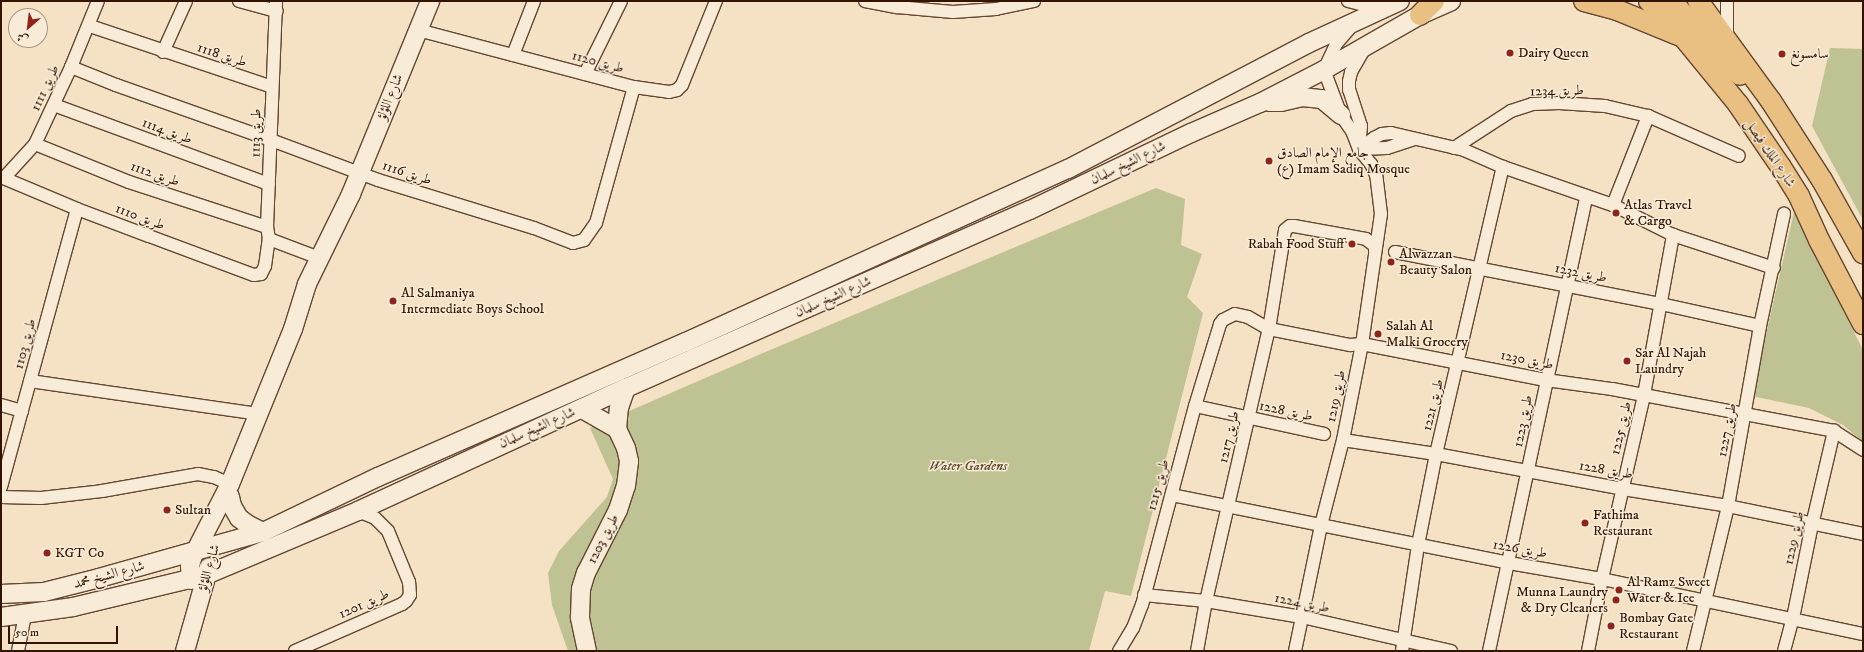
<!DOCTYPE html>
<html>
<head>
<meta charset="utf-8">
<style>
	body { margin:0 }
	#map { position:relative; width:1864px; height:652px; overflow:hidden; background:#f5e1c3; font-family:"IM FELL DW Pica",Amiri,serif }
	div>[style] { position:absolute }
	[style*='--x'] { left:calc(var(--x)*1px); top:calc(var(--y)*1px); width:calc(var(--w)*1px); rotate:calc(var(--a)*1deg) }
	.green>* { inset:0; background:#bfc292 }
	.roads { filter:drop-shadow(1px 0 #644732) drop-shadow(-1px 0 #644732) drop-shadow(0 1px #644732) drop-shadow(0 -1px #644732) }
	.street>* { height:12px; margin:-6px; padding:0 6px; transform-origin:6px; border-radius:6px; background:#f8ecd8 }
	.secondary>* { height:18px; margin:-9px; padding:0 9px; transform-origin:9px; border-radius:9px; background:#f8ecd8 }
	.primary>* { height:20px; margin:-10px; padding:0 10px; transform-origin:10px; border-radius:10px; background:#eac082 }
	.dots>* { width:11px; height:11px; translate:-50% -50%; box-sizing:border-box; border:2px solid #f8ecd8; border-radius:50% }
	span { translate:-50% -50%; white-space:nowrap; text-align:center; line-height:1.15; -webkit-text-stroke:3px #f8ecd8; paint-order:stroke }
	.poi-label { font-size:14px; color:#331401 }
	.left { translate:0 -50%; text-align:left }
	.right { translate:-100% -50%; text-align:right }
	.street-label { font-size:14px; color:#331401 }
	.park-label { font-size:14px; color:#5d482c; font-style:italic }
	.frame { position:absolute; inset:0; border:2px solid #331401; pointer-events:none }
	.north { position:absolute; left:8px; top:8px; width:40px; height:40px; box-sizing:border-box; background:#f8ecd8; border:1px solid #a99682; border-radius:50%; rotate:208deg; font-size:11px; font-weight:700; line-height:16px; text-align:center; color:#331401 }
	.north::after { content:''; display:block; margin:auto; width:14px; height:18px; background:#8f2418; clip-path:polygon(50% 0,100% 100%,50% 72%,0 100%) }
	.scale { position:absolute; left:8px; top:626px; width:110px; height:18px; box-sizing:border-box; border:2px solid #331401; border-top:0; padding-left:5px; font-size:12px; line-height:14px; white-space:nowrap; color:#331401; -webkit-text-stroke:3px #f8ecd8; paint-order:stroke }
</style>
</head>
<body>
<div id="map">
	<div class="green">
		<i style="clip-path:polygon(1830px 48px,1863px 49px,1863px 220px,1812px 126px)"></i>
		<i style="clip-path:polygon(1156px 188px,1185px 199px,1181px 245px,1202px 254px,1187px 297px,1203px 313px,1131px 596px,1105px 591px,1089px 651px,568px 651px,552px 605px,548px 573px,559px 551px,607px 497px,613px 479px,590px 428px,763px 353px)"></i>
		<i style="clip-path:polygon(1794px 212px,1863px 350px,1863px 442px,1843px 425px,1809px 408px,1752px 396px)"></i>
	</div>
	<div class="roads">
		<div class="street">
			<i style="--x:239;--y:1;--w:39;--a:15"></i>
			<i style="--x:865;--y:1;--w:33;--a:11"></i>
			<i style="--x:897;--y:7;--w:56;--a:5.1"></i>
			<i style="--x:953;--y:12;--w:43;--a:-4"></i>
			<i style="--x:996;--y:9;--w:39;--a:-12"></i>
			<i style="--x:1348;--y:1;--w:21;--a:14"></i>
			<i style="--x:1368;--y:6;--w:16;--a:4"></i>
			<i style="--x:1727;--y:1;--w:37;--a:90"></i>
			<i style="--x:90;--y:26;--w:192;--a:18.5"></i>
			<i style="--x:418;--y:30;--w:223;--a:14.8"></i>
			<i style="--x:634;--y:87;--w:35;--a:8"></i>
			<i style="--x:669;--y:92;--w:8;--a:-14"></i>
			<i style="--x:677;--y:90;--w:7;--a:-45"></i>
			<i style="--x:682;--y:85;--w:91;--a:-68"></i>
			<i style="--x:163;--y:52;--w:56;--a:-65.7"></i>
			<i style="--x:513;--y:55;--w:58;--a:-68.7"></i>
			<i style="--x:71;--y:67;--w:48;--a:21.8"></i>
			<i style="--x:116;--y:85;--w:164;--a:19.5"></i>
			<i style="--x:271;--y:140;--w:114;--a:20.5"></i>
			<i style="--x:378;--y:180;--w:163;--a:17.1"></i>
			<i style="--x:534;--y:228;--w:42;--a:21"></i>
			<i style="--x:573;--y:243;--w:11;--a:-15"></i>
			<i style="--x:584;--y:240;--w:21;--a:-55"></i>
			<i style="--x:596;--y:223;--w:141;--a:-74.4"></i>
			<i style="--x:585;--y:74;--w:81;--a:-63.7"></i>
			<i style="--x:54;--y:105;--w:229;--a:20.2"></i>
			<i style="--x:35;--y:144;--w:101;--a:22"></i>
			<i style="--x:129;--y:182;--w:145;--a:18.1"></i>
			<i style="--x:1359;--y:146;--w:20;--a:-84"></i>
			<i style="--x:1361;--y:126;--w:38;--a:-108"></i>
			<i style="--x:1349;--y:90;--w:9;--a:-90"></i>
			<i style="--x:1349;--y:81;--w:9;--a:-77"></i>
			<i style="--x:1351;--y:72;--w:28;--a:-60"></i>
			<i style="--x:1454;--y:148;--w:68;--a:-33"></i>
			<i style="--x:1511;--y:111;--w:22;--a:-18"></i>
			<i style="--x:1532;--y:104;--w:27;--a:-2"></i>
			<i style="--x:1559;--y:103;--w:46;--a:3.7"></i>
			<i style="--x:1605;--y:106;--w:44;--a:13.1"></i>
			<i style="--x:1648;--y:116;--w:99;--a:23.7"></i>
			<i style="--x:1359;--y:149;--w:19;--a:-36"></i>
			<i style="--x:1374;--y:138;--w:9;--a:-27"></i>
			<i style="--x:1382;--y:134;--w:9;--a:-6"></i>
			<i style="--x:1391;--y:133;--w:75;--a:13.1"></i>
			<i style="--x:1464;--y:150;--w:43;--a:23.6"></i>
			<i style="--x:1503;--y:167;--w:116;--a:19.1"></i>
			<i style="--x:1613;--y:205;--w:67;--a:26.6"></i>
			<i style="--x:1673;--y:235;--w:106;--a:18.1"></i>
			<i style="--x:1359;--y:149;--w:28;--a:-2"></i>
			<i style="--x:1387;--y:148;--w:28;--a:-18"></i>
			<i style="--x:1;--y:177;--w:82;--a:22.8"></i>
			<i style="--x:77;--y:209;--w:77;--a:20.6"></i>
			<i style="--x:149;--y:236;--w:112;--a:20.4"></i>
			<i style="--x:254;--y:275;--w:7;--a:-8"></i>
			<i style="--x:261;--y:274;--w:9;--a:-63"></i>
			<i style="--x:265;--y:266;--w:27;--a:-82"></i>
			<i style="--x:269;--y:239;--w:12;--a:-99"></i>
			<i style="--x:267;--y:227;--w:226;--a:-87.7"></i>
			<i style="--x:4;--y:178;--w:46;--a:-47.6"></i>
			<i style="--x:35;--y:144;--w:85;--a:-64.9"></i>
			<i style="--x:71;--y:67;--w:71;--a:-67.8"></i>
			<i style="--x:1613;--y:205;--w:96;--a:-68.5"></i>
			<i style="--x:269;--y:239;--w:53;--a:20.8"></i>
			<i style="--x:1395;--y:252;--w:271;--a:11.1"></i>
			<i style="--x:1661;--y:304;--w:101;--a:12.5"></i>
			<i style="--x:30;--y:381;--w:232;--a:8.2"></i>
			<i style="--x:1;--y:405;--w:22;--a:16"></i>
			<i style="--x:1195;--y:406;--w:132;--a:12.2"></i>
			<i style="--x:1343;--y:440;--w:94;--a:8.6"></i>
			<i style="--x:1436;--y:454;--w:190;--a:10.6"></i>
			<i style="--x:1623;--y:489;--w:106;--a:9.2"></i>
			<i style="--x:1728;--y:506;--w:138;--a:11.7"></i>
			<i style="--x:1;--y:487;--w:288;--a:-74.7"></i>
			<i style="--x:1172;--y:495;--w:344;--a:11.4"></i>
			<i style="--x:1509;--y:563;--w:94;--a:9.8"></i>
			<i style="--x:1602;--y:579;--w:267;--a:11.9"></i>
			<i style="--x:1;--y:497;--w:40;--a:1.4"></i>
			<i style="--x:41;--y:498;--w:61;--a:-6.5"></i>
			<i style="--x:102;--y:491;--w:97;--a:-10"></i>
			<i style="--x:198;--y:474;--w:16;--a:11"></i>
			<i style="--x:214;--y:477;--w:17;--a:24"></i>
			<i style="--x:1144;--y:595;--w:62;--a:5.5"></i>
			<i style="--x:1206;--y:601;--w:97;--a:9.5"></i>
			<i style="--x:1302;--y:617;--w:153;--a:12.9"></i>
			<i style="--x:18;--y:651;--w:38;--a:-79"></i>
			<i style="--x:295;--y:651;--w:117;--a:-23.7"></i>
			<i style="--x:402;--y:604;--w:5;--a:-37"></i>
			<i style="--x:406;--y:601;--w:7;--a:-56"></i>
			<i style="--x:410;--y:595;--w:13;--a:-94"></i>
			<i style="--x:409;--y:582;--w:55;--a:-112.4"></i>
			<i style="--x:388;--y:531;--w:18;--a:-135"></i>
			<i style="--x:375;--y:518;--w:18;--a:-158"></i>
			<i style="--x:1119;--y:651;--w:27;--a:-59"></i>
			<i style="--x:1133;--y:628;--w:25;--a:-69"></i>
			<i style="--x:1142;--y:605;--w:206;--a:-75.1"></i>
			<i style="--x:1195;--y:406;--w:86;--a:-73"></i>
			<i style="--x:1220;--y:324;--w:5;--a:-53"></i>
			<i style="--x:1223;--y:320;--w:13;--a:-27"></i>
			<i style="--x:1235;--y:314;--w:13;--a:13"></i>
			<i style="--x:1248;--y:317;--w:24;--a:30"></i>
			<i style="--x:1269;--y:329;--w:83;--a:11.2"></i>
			<i style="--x:1350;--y:345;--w:12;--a:-5"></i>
			<i style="--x:1362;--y:344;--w:187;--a:11.1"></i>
			<i style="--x:1546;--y:380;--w:67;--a:7.8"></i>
			<i style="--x:1612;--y:389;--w:226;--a:10.7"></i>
			<i style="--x:1834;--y:431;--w:35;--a:33"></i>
			<i style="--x:1197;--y:651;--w:51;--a:-79.8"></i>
			<i style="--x:1206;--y:601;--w:279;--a:-77"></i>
			<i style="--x:1269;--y:329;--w:100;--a:-80.8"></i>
			<i style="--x:1285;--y:230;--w:6;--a:-39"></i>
			<i style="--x:1290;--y:226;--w:4;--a:0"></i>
			<i style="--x:1294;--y:226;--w:73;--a:10.2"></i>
			<i style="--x:1366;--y:239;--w:11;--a:38"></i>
			<i style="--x:1375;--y:246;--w:5;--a:90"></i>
			<i style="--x:1295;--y:651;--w:129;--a:-78.3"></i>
			<i style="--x:1321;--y:525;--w:88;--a:-75.5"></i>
			<i style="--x:1343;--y:440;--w:98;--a:-78.8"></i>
			<i style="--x:1362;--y:344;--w:131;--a:-81.7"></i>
			<i style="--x:1381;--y:214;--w:39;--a:-97"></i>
			<i style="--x:1376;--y:175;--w:12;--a:-114"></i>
			<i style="--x:1371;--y:164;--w:19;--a:-129"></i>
			<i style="--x:1359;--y:149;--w:19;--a:-111"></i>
			<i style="--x:1352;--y:131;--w:19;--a:-125"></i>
			<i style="--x:1341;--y:115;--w:48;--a:-110.7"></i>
			<i style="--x:1324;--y:70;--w:29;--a:-65"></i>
			<i style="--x:1336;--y:44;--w:23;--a:-49"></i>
			<i style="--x:1402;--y:651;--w:107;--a:-81.4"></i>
			<i style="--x:1418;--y:545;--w:93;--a:-78.8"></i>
			<i style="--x:1436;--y:454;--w:295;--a:-76.9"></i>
			<i style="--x:1489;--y:651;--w:464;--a:-77.9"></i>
			<i style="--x:1588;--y:651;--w:73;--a:-79"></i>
			<i style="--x:1602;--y:579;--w:189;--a:-77.1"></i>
			<i style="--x:1644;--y:395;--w:163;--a:-79.7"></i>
			<i style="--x:1693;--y:651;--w:149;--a:-76.4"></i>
			<i style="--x:1728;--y:506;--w:183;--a:-79.9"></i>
			<i style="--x:1760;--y:326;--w:115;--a:-77.9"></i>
			<i style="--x:1784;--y:651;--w:34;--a:-75"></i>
			<i style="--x:1793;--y:618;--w:95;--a:-78.5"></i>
			<i style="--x:1812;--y:525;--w:97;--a:-76.8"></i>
		</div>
		<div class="secondary">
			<i style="--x:1269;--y:102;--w:12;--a:0"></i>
			<i style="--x:1281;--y:102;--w:22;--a:-13"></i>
			<i style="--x:1302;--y:97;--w:20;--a:6"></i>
			<i style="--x:1322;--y:99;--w:25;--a:40"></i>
			<i style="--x:582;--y:409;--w:40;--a:29.7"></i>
			<i style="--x:230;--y:497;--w:9;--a:77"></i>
			<i style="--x:232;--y:506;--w:14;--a:60"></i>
			<i style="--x:239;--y:518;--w:10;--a:37"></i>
			<i style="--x:247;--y:524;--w:18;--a:27"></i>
			<i style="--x:191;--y:580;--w:14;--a:-94"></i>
			<i style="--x:190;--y:566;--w:8;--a:-76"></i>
			<i style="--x:192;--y:558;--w:83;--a:-62.8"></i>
			<i style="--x:230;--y:484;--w:167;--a:-67.9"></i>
			<i style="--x:293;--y:329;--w:47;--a:-72.7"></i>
			<i style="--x:307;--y:284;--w:100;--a:-63.9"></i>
			<i style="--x:351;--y:194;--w:209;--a:-67.7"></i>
			<i style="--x:1;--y:594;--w:43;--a:-2.7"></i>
			<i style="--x:44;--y:592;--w:57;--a:-14.3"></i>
			<i style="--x:99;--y:578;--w:170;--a:-15.7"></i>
			<i style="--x:263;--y:532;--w:127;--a:-25.6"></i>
			<i style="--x:378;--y:477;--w:336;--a:-23.7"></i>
			<i style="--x:686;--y:342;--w:419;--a:-24.4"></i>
			<i style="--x:1068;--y:169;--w:272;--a:-27.6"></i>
			<i style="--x:1309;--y:43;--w:100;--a:-24.8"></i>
			<i style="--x:1;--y:617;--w:73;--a:-7.9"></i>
			<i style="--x:73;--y:607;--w:137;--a:-13.5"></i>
			<i style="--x:206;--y:575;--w:165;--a:-22.8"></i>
			<i style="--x:358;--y:511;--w:295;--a:-24.7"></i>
			<i style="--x:626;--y:388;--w:441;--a:-23.8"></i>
			<i style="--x:1030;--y:210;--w:178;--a:-25.6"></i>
			<i style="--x:1191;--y:133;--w:75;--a:-23.5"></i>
			<i style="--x:1260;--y:103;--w:72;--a:-27.3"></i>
			<i style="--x:1324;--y:70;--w:111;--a:-29.8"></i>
			<i style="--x:1420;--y:15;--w:34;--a:-24"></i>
			<i style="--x:185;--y:651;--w:87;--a:-74.1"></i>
			<i style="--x:587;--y:651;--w:35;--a:-102"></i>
			<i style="--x:580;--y:617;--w:28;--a:-88"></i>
			<i style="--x:581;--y:589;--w:17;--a:-73"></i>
			<i style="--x:586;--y:573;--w:71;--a:-63.1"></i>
			<i style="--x:618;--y:510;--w:25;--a:-72"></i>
			<i style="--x:626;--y:486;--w:25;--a:-83"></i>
			<i style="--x:629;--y:461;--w:13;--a:-103"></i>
			<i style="--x:626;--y:448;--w:21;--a:-115"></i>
			<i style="--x:617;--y:429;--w:21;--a:-85"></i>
			<i style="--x:619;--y:408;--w:21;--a:-71"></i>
		</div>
		<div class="primary">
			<i style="--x:1584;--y:1;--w:34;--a:15"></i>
			<i style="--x:1617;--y:10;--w:66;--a:22.3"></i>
			<i style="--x:1649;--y:1;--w:51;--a:46.6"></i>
			<i style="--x:1684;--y:38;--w:85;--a:50.7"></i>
			<i style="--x:1738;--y:104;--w:76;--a:55.7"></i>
			<i style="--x:1781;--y:167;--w:34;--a:58"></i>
			<i style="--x:1799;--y:196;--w:48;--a:65.6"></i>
			<i style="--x:1819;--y:240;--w:95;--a:62.4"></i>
			<i style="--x:1672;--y:1;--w:55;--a:49.4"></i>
			<i style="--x:1708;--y:43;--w:45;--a:45"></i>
			<i style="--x:1698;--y:1;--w:124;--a:53.9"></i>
			<i style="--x:1771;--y:101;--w:94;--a:57.2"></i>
			<i style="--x:1822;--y:180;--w:84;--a:60.7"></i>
			<i style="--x:1420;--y:15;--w:20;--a:-45"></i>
		</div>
	</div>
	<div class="dots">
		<i style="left:1510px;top:53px;background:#8f2418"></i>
		<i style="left:1782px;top:54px;background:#8f2418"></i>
		<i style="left:1269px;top:161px;background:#8f2418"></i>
		<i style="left:1616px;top:213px;background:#8f2418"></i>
		<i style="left:1352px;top:244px;background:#8f2418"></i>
		<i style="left:1391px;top:262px;background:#8f2418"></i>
		<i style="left:393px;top:301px;background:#8f2418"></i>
		<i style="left:1378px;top:334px;background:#8f2418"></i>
		<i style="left:1627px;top:361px;background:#8f2418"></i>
		<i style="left:167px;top:510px;background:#8f2418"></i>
		<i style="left:1585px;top:523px;background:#8f2418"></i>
		<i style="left:47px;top:553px;background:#8f2418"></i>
		<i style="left:1619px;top:590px;background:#8f2418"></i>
		<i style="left:1616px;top:600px;background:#8f2418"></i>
		<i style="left:1611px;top:626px;background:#8f2418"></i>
	</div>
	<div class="poi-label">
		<span class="left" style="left:1518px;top:53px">Dairy Queen</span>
		<span class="left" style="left:1790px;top:54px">سامسونغ</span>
		<span class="left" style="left:1277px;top:161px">جامع الإمام الصادق<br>(ع) Imam Sadiq Mosque</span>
		<span class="left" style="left:1624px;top:213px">Atlas Travel<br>&amp; Cargo</span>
		<span class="right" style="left:1344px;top:244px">Rabah Food Stuff</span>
		<span class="left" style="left:1399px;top:262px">Alwazzan<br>Beauty Salon</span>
		<span class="left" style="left:401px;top:301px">Al Salmaniya<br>Intermediate Boys School</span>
		<span class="left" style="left:1386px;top:334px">Salah Al<br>Malki Grocery</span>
		<span class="left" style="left:1635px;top:361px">Sar Al Najah<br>Laundry</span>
		<span class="left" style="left:175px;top:510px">Sultan</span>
		<span class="left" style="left:1593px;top:523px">Fathima<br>Restaurant</span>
		<span class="left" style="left:55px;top:553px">KGT Co</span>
		<span class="left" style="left:1627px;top:590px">Al Ramz Sweet<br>Water &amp; Ice</span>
		<span class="right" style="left:1608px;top:600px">Munna Laundry<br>&amp; Dry Cleaners</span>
		<span class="left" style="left:1619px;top:626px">Bombay Gate<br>Restaurant</span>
	</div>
	<div class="street-label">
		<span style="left:222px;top:55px;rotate:18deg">طريق 1118</span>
		<span style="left:598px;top:62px;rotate:15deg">طريق 1120</span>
		<span style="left:45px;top:88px;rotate:-65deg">طريق 1111</span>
		<span style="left:1557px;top:91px;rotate:-1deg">طريق 1234</span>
		<span style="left:390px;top:97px;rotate:-68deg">شارع اللؤلؤ</span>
		<span style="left:167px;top:131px;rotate:20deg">طريق 1114</span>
		<span style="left:256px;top:133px;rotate:-89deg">طريق 1113</span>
		<span style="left:1770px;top:153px;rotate:56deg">شارع الملك فيصل</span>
		<span style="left:1128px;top:163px;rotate:-26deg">شارع الشيخ سلمان</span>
		<span style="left:407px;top:173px;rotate:18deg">طريق 1116</span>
		<span style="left:155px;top:174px;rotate:19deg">طريق 1112</span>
		<span style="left:140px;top:217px;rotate:21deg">طريق 1110</span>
		<span style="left:1581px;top:273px;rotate:11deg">طريق 1232</span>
		<span style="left:833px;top:297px;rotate:-24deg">شارع الشيخ سلمان</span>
		<span style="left:25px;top:344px;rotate:-75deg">طريق 1103</span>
		<span style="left:1527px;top:360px;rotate:11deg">طريق 1230</span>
		<span style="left:1336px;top:396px;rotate:-79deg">طريق 1219</span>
		<span style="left:1433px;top:405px;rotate:-76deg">طريق 1221</span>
		<span style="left:1286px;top:411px;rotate:12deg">طريق 1228</span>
		<span style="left:1523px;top:421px;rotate:-79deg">طريق 1223</span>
		<span style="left:537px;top:428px;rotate:-24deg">شارع الشيخ سلمان</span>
		<span style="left:1621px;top:428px;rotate:-77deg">طريق 1225</span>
		<span style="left:1727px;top:430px;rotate:-79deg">طريق 1227</span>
		<span style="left:1229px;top:437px;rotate:-77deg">طريق 1217</span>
		<span style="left:1606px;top:470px;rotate:10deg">طريق 1228</span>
		<span style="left:1158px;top:485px;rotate:-75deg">طريق 1215</span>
		<span style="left:1794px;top:538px;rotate:-78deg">طريق 1229</span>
		<span style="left:603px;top:539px;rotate:-63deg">طريق 1203</span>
		<span style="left:1520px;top:549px;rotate:10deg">طريق 1226</span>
		<span style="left:209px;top:568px;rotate:-74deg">شارع اللؤلؤ</span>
		<span style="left:109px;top:575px;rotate:-15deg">شارع الشيخ محمد</span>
		<span style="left:1302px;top:603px;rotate:11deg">طريق 1224</span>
		<span style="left:364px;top:604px;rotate:-24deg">طريق 1201</span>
	</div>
	<div class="park-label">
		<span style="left:968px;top:466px">Water Gardens</span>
	</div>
	<div class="frame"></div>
	<div class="north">ش</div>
	<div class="scale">50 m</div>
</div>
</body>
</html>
